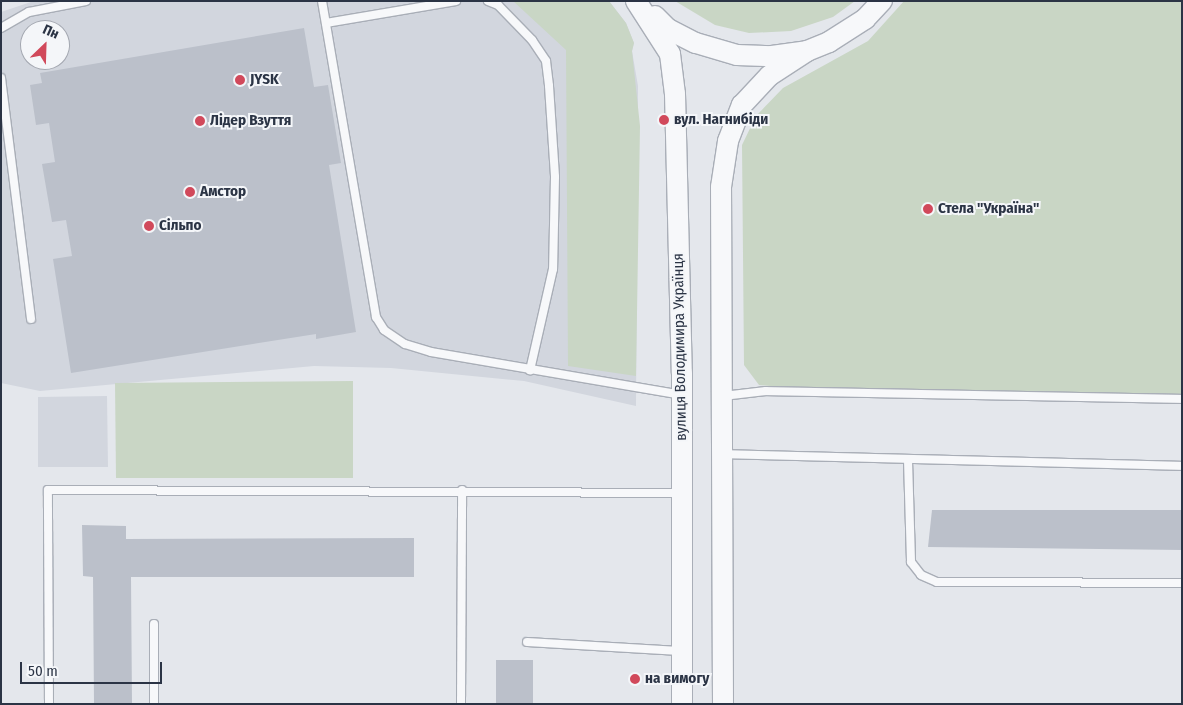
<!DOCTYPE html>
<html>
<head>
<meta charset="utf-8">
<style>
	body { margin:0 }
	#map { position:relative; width:1183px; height:705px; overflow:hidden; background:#e4e7ec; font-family:"Fira Sans Condensed",sans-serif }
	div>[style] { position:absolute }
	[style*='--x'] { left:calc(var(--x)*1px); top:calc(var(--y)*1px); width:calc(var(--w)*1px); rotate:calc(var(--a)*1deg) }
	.built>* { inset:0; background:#d2d6de }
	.green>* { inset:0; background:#c9d6c5 }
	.building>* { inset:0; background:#bbc0ca }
	.roads { filter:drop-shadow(1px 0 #a9aeb7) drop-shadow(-1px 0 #a9aeb7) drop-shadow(0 1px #a9aeb7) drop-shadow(0 -1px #a9aeb7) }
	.service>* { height:8px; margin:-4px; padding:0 4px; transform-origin:4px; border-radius:4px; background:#f7f8fa }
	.tertiary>* { height:20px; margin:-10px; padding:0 10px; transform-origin:10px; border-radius:10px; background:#f7f8fa }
	.dots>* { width:14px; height:14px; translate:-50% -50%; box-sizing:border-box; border:2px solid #f4f6f9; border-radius:50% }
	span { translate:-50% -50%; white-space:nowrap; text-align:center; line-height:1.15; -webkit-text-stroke:4px #f4f6f9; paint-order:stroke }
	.poi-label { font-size:15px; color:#2b3445; font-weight:700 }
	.left { translate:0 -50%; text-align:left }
	.street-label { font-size:15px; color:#2b3445 }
	.frame { position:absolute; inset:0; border:2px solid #2b3445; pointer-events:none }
	.north { position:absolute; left:20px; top:20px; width:50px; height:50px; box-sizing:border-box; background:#f4f6f9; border:1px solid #a4a8b1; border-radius:50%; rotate:24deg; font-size:14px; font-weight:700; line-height:20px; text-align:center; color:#2b3445 }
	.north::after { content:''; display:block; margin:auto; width:18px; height:22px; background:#d1495b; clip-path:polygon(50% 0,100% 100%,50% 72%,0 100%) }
	.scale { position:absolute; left:20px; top:662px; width:142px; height:22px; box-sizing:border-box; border:2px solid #2b3445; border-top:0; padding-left:6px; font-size:15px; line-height:18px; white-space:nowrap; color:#2b3445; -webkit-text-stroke:4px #f4f6f9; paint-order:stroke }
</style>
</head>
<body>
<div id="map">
	<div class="built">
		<i style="clip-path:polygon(evenodd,34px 1px,609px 1px,626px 23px,634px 43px,632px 51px,638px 86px,636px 406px,524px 381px,391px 368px,314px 366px,40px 391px,1px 383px,1px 12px,34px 1px,30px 30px,60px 30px,60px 60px,30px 60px,30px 30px)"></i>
		<i style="clip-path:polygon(107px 396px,108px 467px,38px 467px,38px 397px)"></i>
	</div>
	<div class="green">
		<i style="clip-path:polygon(513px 1px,609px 1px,626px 23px,634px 43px,632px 51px,640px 126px,636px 376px,568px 366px,566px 50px)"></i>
		<i style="clip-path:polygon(675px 1px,855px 1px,833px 17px,791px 31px,749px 33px,715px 25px)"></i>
		<i style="clip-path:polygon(904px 1px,1182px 1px,1182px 394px,899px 393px,781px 387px,759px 385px,744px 365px,742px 145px,756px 116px,783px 88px,868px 41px)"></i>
		<i style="clip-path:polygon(353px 381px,353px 478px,116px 478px,115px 383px)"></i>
	</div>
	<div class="building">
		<i style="clip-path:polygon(304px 28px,314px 87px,328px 85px,341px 163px,329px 165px,356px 332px,316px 339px,316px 334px,71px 373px,53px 259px,72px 256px,66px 220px,52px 222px,42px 164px,55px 162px,49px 123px,36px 125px,30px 85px,42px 83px,40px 73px)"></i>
		<i style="clip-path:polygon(932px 510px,1182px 510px,1182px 550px,928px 547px)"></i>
		<i style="clip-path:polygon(82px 525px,126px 526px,126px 539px,414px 538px,414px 577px,131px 577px,132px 704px,94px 704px,93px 577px,83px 576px)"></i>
		<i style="clip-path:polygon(496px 660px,533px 660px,533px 704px,496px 704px)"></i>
	</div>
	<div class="roads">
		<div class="service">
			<i style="--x:322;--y:1;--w:321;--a:80.3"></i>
			<i style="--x:376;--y:317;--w:15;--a:58"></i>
			<i style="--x:384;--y:330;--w:25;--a:34"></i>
			<i style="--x:405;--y:344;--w:27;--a:17"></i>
			<i style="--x:431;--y:352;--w:255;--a:9.7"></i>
			<i style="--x:488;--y:1;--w:11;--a:22"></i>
			<i style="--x:498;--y:5;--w:49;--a:45.8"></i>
			<i style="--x:532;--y:40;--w:25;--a:56"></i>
			<i style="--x:546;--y:61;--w:25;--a:83"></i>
			<i style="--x:549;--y:86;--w:91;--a:86.2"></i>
			<i style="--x:555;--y:177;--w:92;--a:91.2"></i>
			<i style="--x:553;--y:269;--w:104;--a:102.8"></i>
			<i style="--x:326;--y:23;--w:132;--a:-9.6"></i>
			<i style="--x:1;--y:28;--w:32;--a:-30"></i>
			<i style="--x:29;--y:12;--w:58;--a:-10.9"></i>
			<i style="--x:1;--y:78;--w:243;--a:82.9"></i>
			<i style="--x:723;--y:396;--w:43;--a:-6.6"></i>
			<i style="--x:766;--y:391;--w:416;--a:1.1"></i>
			<i style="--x:723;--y:454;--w:459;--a:1.5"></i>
			<i style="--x:908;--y:460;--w:102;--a:88.3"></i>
			<i style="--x:911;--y:562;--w:16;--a:52"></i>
			<i style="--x:921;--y:575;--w:17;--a:24"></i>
			<i style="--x:937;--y:582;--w:245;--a:0.2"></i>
			<i style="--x:154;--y:624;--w:80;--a:90"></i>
			<i style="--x:527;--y:642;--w:153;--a:3.4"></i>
			<i style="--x:49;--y:704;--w:214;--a:-90.3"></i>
			<i style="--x:48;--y:490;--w:632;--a:0.27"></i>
			<i style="--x:461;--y:704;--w:214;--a:-89.7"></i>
		</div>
		<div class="tertiary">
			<i style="--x:636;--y:1;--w:63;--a:57.3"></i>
			<i style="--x:670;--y:54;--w:40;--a:82.9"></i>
			<i style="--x:675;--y:94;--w:279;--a:88.6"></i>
			<i style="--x:682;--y:373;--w:331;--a:90"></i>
			<i style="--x:655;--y:16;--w:18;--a:45"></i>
			<i style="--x:668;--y:29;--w:31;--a:27"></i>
			<i style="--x:696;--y:43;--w:43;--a:16.3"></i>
			<i style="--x:737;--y:55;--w:35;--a:2"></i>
			<i style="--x:772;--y:56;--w:35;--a:-8"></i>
			<i style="--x:807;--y:51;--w:24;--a:-22"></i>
			<i style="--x:829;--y:42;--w:43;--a:-32.6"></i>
			<i style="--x:865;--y:19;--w:25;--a:-47"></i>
			<i style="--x:723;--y:704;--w:517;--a:-90.22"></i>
			<i style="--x:721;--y:187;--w:47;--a:-81.3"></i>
			<i style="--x:728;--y:141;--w:39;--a:-69"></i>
			<i style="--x:742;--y:105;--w:40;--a:-47"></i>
			<i style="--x:769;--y:76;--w:45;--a:-33.3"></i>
		</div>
	</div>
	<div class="dots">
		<i style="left:240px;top:80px;background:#d1495b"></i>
		<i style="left:664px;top:120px;background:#d1495b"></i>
		<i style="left:200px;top:121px;background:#d1495b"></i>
		<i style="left:190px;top:192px;background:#d1495b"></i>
		<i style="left:928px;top:209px;background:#d1495b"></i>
		<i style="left:149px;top:226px;background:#d1495b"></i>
		<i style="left:635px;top:679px;background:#d1495b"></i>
	</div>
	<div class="poi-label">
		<span class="left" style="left:250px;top:80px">JYSK</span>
		<span class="left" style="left:674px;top:120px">вул. Нагнибіди</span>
		<span class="left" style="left:210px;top:121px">Лідер Взуття</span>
		<span class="left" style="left:200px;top:192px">Амстор</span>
		<span class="left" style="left:938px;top:209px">Стела "Україна"</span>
		<span class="left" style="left:159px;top:226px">Сільпо</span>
		<span class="left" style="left:645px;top:679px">на вимогу</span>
	</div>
	<div class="street-label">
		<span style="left:680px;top:347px;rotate:-91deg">вулиця Володимира Українця</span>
	</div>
	<div class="frame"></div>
	<div class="north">Пн</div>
	<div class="scale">50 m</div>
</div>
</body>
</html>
